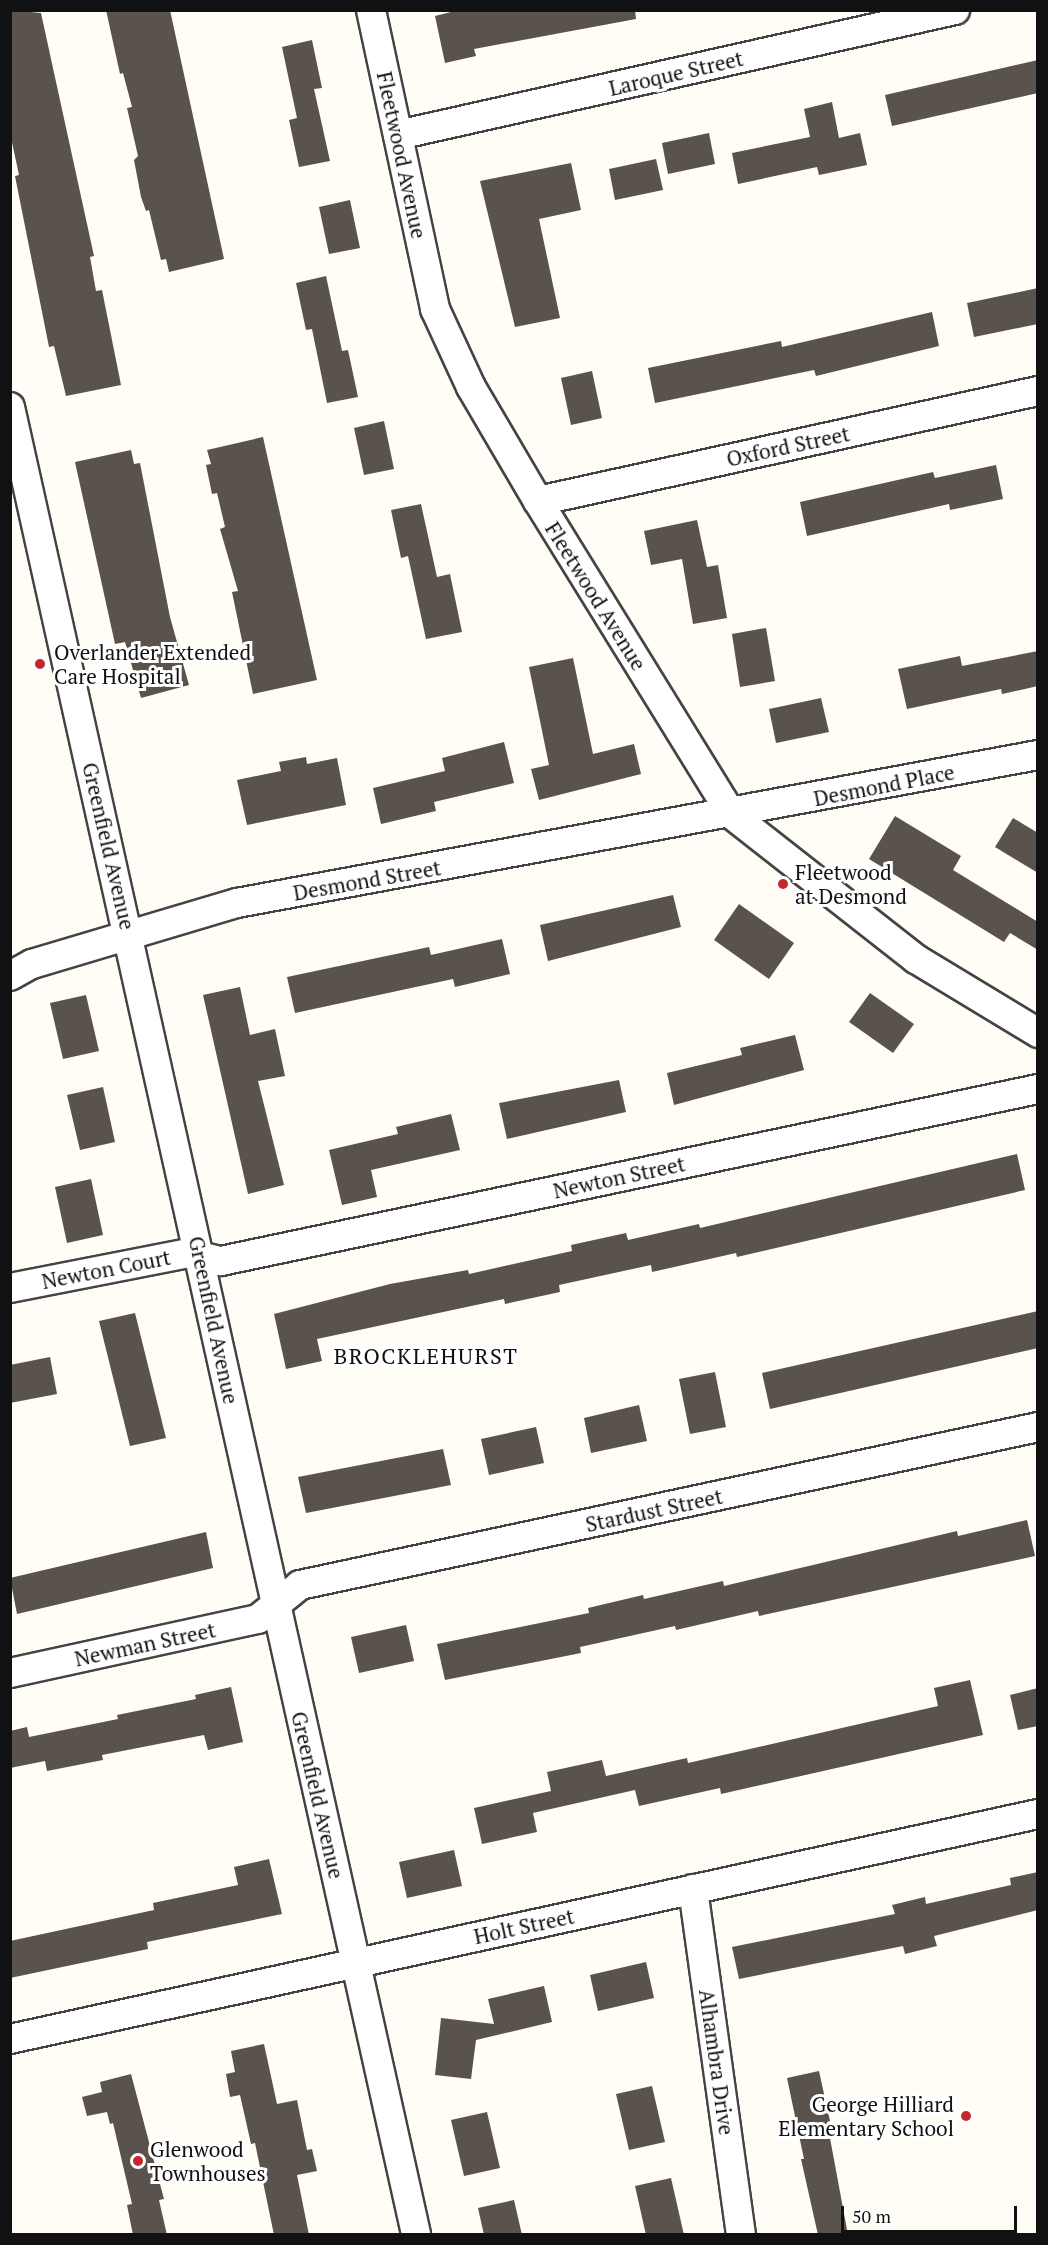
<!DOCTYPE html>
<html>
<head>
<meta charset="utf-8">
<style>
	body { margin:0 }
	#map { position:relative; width:1048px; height:2245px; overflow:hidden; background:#fffdf5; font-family:"PT Serif",serif }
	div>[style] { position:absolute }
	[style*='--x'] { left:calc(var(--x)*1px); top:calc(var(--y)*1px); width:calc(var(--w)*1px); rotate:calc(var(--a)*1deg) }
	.building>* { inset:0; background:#5a524d }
	.roads { filter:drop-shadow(2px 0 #444) drop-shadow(-2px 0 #444) drop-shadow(0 2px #444) drop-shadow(0 -2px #444) }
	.street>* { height:28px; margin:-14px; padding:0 14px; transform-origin:14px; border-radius:14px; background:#fff }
	.dots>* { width:16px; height:16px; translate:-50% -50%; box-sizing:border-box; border:3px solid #fff; border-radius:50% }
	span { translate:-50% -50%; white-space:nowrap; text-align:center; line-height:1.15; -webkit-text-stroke:6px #fff; paint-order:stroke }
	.street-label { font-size:21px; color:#111 }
	.poi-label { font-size:21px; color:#111 }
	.left { translate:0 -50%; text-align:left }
	.right { translate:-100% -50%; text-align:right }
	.neighbourhood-label { font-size:22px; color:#111; letter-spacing:1.5px }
	.frame { position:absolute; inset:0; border:12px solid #111; pointer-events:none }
	.scale { position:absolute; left:841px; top:2206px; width:176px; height:27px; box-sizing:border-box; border:3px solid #111; border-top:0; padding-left:8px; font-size:18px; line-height:21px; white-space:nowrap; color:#111; -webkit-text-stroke:4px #fff; paint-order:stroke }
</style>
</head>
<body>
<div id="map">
	<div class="building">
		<i style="clip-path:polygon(10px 10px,41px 13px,94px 256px,90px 257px,96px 291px,102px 290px,121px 385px,66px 396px,54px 346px,49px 347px,15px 176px,19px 175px,10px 133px)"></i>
		<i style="clip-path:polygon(106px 10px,170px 10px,224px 259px,169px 272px,166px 259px,161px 260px,149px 210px,146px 211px,141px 197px,134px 160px,138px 156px,127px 108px,132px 107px,123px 73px,120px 74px)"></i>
		<i style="clip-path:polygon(459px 10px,635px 10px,636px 19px,474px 49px,476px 56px,445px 63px,435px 16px)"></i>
		<i style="clip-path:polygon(312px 40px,322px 88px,314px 89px,330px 161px,299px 167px,289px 120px,297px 118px,282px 47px)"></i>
		<i style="clip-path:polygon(1038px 60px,1038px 93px,892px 126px,885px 95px)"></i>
		<i style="clip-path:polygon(832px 102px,839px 138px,860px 133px,867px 165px,819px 175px,817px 167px,738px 184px,732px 153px,810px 137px,804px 109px)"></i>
		<i style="clip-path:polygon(709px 133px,715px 164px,668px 174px,662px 143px)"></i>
		<i style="clip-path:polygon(656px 159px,663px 190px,615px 200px,609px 169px)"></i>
		<i style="clip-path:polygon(571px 163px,581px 210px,539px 219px,560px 318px,515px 327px,480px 181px)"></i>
		<i style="clip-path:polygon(350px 200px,360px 248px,329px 254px,319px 207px)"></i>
		<i style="clip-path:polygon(326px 276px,342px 351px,348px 350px,358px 397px,327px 403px,312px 329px,306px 330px,296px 283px)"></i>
		<i style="clip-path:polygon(1038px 288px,1038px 324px,974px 337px,967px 303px)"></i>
		<i style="clip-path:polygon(932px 312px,939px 346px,816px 376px,814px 370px,655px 403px,648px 368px,781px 341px,782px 347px)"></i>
		<i style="clip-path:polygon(592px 371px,602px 418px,571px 425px,561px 378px)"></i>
		<i style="clip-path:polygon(384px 421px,394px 469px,364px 475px,354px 428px)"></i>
		<i style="clip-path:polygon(263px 437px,317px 680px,253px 694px,232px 592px,238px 591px,220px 529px,225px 527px,217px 493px,212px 494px,206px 465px,211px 464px,207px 450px)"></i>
		<i style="clip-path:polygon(131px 450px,134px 464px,140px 463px,170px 617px,189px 685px,141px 698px,125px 642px,115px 644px,75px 462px)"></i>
		<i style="clip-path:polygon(996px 465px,1003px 499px,950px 510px,949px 504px,807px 536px,800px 502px,933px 472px,935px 478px)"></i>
		<i style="clip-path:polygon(421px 504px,437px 577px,450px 574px,462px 632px,426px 639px,408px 556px,401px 558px,391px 510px)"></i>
		<i style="clip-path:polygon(697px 520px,707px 567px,718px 565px,727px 618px,693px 624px,682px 559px,651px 565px,644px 531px)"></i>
		<i style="clip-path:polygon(766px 628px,775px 681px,740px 687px,732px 634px)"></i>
		<i style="clip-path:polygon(1038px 651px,1038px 686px,1002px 694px,1001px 689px,907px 709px,898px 669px,960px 656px,962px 666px)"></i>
		<i style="clip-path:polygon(573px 658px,593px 754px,634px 744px,641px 774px,539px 800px,531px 769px,549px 765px,529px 667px)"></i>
		<i style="clip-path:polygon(821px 698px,829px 732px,776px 743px,769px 709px)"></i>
		<i style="clip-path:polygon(504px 742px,514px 783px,434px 802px,436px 811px,381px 824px,373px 788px,445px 771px,442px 758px)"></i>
		<i style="clip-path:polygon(306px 757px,307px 764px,337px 758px,346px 805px,247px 825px,237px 780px,281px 771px,279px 762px)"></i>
		<i style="clip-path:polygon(895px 816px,961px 856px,953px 870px,1038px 922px,1038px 950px,1010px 933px,1004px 942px,869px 859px)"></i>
		<i style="clip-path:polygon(1013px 818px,1038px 833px,1038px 873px,995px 847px)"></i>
		<i style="clip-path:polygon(673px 895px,681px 927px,548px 961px,540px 925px)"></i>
		<i style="clip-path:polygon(739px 904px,794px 943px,769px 979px,714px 940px)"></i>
		<i style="clip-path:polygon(502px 939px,510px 974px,455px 987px,453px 979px,295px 1013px,287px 977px,429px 947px,431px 955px)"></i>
		<i style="clip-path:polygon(240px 987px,250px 1035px,275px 1029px,285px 1076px,258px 1081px,284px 1185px,248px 1194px,203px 995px)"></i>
		<i style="clip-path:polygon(870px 993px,914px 1024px,893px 1053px,849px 1022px)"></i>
		<i style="clip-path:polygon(86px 995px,99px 1051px,63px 1059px,50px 1003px)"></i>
		<i style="clip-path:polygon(795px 1035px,804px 1070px,674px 1105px,667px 1073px,742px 1055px,740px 1048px)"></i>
		<i style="clip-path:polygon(619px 1080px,626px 1112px,507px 1139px,499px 1103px)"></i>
		<i style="clip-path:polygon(103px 1087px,115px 1142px,80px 1150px,67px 1095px)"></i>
		<i style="clip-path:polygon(451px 1114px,460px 1150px,371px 1170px,377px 1197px,342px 1205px,329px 1150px,398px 1134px,396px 1127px)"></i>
		<i style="clip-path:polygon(1017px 1154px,1025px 1190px,737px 1257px,736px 1253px,652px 1272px,651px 1265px,559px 1285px,560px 1292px,505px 1304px,504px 1299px,317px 1339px,322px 1361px,286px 1369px,274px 1314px,390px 1284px,468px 1270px,469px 1274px,572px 1251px,571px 1245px,626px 1233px,628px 1240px,699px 1224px,700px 1228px)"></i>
		<i style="clip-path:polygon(91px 1179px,103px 1235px,67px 1243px,55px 1187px)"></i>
		<i style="clip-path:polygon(1038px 1311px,1038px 1348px,770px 1409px,762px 1373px)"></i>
		<i style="clip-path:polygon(135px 1313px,166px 1438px,130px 1446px,99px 1321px)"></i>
		<i style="clip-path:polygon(50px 1357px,57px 1394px,10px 1403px,10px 1365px)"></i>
		<i style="clip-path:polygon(715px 1372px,726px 1427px,690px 1434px,679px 1379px)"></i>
		<i style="clip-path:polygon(639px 1405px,647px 1441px,591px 1453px,584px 1418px)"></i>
		<i style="clip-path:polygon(536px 1427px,544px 1463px,489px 1475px,481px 1439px)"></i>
		<i style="clip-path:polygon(443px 1449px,451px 1485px,306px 1513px,298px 1477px)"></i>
		<i style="clip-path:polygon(1027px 1520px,1035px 1556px,759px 1616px,758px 1611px,676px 1630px,675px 1626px,580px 1647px,581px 1653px,445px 1680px,437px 1644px,589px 1613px,588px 1608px,643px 1595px,644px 1599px,723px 1581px,724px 1586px,957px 1531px,958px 1536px)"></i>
		<i style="clip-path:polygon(206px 1532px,213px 1568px,17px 1614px,10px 1578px)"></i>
		<i style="clip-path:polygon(406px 1625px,414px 1661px,359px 1673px,351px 1637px)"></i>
		<i style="clip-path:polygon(970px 1680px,983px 1735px,721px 1794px,720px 1788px,639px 1806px,635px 1790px,533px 1813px,537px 1832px,482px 1844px,474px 1808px,551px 1791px,547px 1772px,602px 1760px,606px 1776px,687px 1758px,688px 1763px,938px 1706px,934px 1688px)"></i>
		<i style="clip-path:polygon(231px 1687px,243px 1742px,208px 1750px,204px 1735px,102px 1755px,103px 1760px,47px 1771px,45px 1761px,10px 1768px,10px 1731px,27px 1727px,29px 1737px,118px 1719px,117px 1715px,196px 1699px,195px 1695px)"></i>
		<i style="clip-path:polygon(1038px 1688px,1038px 1726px,1018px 1730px,1010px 1695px)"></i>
		<i style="clip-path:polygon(454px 1850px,462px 1886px,407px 1898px,399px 1862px)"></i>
		<i style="clip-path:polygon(269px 1859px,282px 1914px,147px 1942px,148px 1949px,10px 1978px,10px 1941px,154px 1910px,153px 1903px,238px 1885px,234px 1867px)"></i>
		<i style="clip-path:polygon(1038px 1872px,1038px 1910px,934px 1936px,937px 1946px,905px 1954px,903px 1946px,739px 1979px,732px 1947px,895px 1914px,892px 1905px,925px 1897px,926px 1904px,1011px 1885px,1010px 1878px)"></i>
		<i style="clip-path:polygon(646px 1962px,654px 1998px,598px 2011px,590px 1975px)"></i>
		<i style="clip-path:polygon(544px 1986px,552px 2022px,476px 2040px,471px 2079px,435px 2075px,441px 2018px,494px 2024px,488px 1999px)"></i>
		<i style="clip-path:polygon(264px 2044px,277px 2104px,297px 2100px,307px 2150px,312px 2149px,317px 2171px,297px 2175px,309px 2235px,274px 2235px,255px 2143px,251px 2144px,240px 2095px,230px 2097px,226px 2074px,235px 2072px,231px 2051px)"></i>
		<i style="clip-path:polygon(819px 2071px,830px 2121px,827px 2122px,848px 2235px,818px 2235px,801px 2159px,804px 2159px,787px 2078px)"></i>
		<i style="clip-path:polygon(131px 2074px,164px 2199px,159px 2200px,167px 2235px,133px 2235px,127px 2205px,132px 2204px,113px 2123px,110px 2124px,107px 2112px,87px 2116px,82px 2097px,102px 2092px,100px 2082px)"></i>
		<i style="clip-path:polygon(652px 2086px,665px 2142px,629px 2150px,616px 2094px)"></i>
		<i style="clip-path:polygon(487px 2112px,500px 2168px,464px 2176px,451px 2120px)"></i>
		<i style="clip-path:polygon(671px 2178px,684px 2235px,646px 2235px,635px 2186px)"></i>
		<i style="clip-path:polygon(514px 2200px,522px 2235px,484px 2235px,478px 2208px)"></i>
	</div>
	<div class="roads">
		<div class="street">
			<i style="--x:371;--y:10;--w:306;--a:77.9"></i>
			<i style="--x:435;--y:309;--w:86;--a:65.2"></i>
			<i style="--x:471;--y:387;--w:132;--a:59.6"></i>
			<i style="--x:538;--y:501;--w:368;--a:58.3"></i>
			<i style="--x:731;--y:814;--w:235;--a:38.1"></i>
			<i style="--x:916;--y:959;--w:143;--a:31.2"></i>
			<i style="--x:398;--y:135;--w:571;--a:-12.65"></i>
			<i style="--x:10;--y:407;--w:1872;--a:77.47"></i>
			<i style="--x:538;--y:501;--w:512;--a:-12.41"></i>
			<i style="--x:10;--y:976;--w:25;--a:-29"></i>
			<i style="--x:32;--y:964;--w:214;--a:-16.6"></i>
			<i style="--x:237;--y:903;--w:815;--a:-10.47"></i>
			<i style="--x:10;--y:1288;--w:181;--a:-11.1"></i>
			<i style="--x:188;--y:1253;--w:34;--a:14"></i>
			<i style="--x:221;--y:1261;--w:835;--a:-11.89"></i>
			<i style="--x:10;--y:1673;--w:254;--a:-12.3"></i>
			<i style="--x:258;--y:1619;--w:54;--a:-39"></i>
			<i style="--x:300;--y:1585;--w:755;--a:-12.08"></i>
			<i style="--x:693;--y:1889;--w:348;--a:82.1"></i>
			<i style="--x:10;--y:2039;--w:1052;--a:-12.35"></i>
		</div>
	</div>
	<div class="dots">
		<i style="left:40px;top:664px;background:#c4262e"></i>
		<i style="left:783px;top:884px;background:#c4262e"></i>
		<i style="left:966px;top:2116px;background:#c4262e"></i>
		<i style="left:138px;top:2161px;background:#c4262e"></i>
	</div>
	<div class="street-label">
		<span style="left:676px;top:73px;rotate:-13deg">Laroque Street</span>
		<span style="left:402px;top:155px;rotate:78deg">Fleetwood Avenue</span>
		<span style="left:788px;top:446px;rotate:-12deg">Oxford Street</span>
		<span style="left:596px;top:596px;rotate:58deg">Fleetwood Avenue</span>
		<span style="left:884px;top:785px;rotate:-11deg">Desmond Place</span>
		<span style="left:109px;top:846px;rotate:77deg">Greenfield Avenue</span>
		<span style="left:367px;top:880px;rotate:-10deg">Desmond Street</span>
		<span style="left:619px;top:1177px;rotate:-12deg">Newton Street</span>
		<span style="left:106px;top:1269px;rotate:-11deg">Newton Court</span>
		<span style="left:214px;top:1320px;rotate:78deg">Greenfield Avenue</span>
		<span style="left:654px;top:1510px;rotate:-12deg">Stardust Street</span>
		<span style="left:145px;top:1644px;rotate:-12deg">Newman Street</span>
		<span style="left:318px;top:1795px;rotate:77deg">Greenfield Avenue</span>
		<span style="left:524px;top:1926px;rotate:-12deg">Holt Street</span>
		<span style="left:717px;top:2062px;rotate:82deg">Alhambra Drive</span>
	</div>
	<div class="poi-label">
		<span class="left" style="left:54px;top:664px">Overlander Extended<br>Care Hospital</span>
		<span class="left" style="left:795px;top:884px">Fleetwood<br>at Desmond</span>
		<span class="right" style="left:954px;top:2116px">George Hilliard<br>Elementary School</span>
		<span class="left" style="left:150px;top:2161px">Glenwood<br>Townhouses</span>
	</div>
	<div class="neighbourhood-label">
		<span style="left:426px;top:1356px">BROCKLEHURST</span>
	</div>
	<div class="frame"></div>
	<div class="scale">50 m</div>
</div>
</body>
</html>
